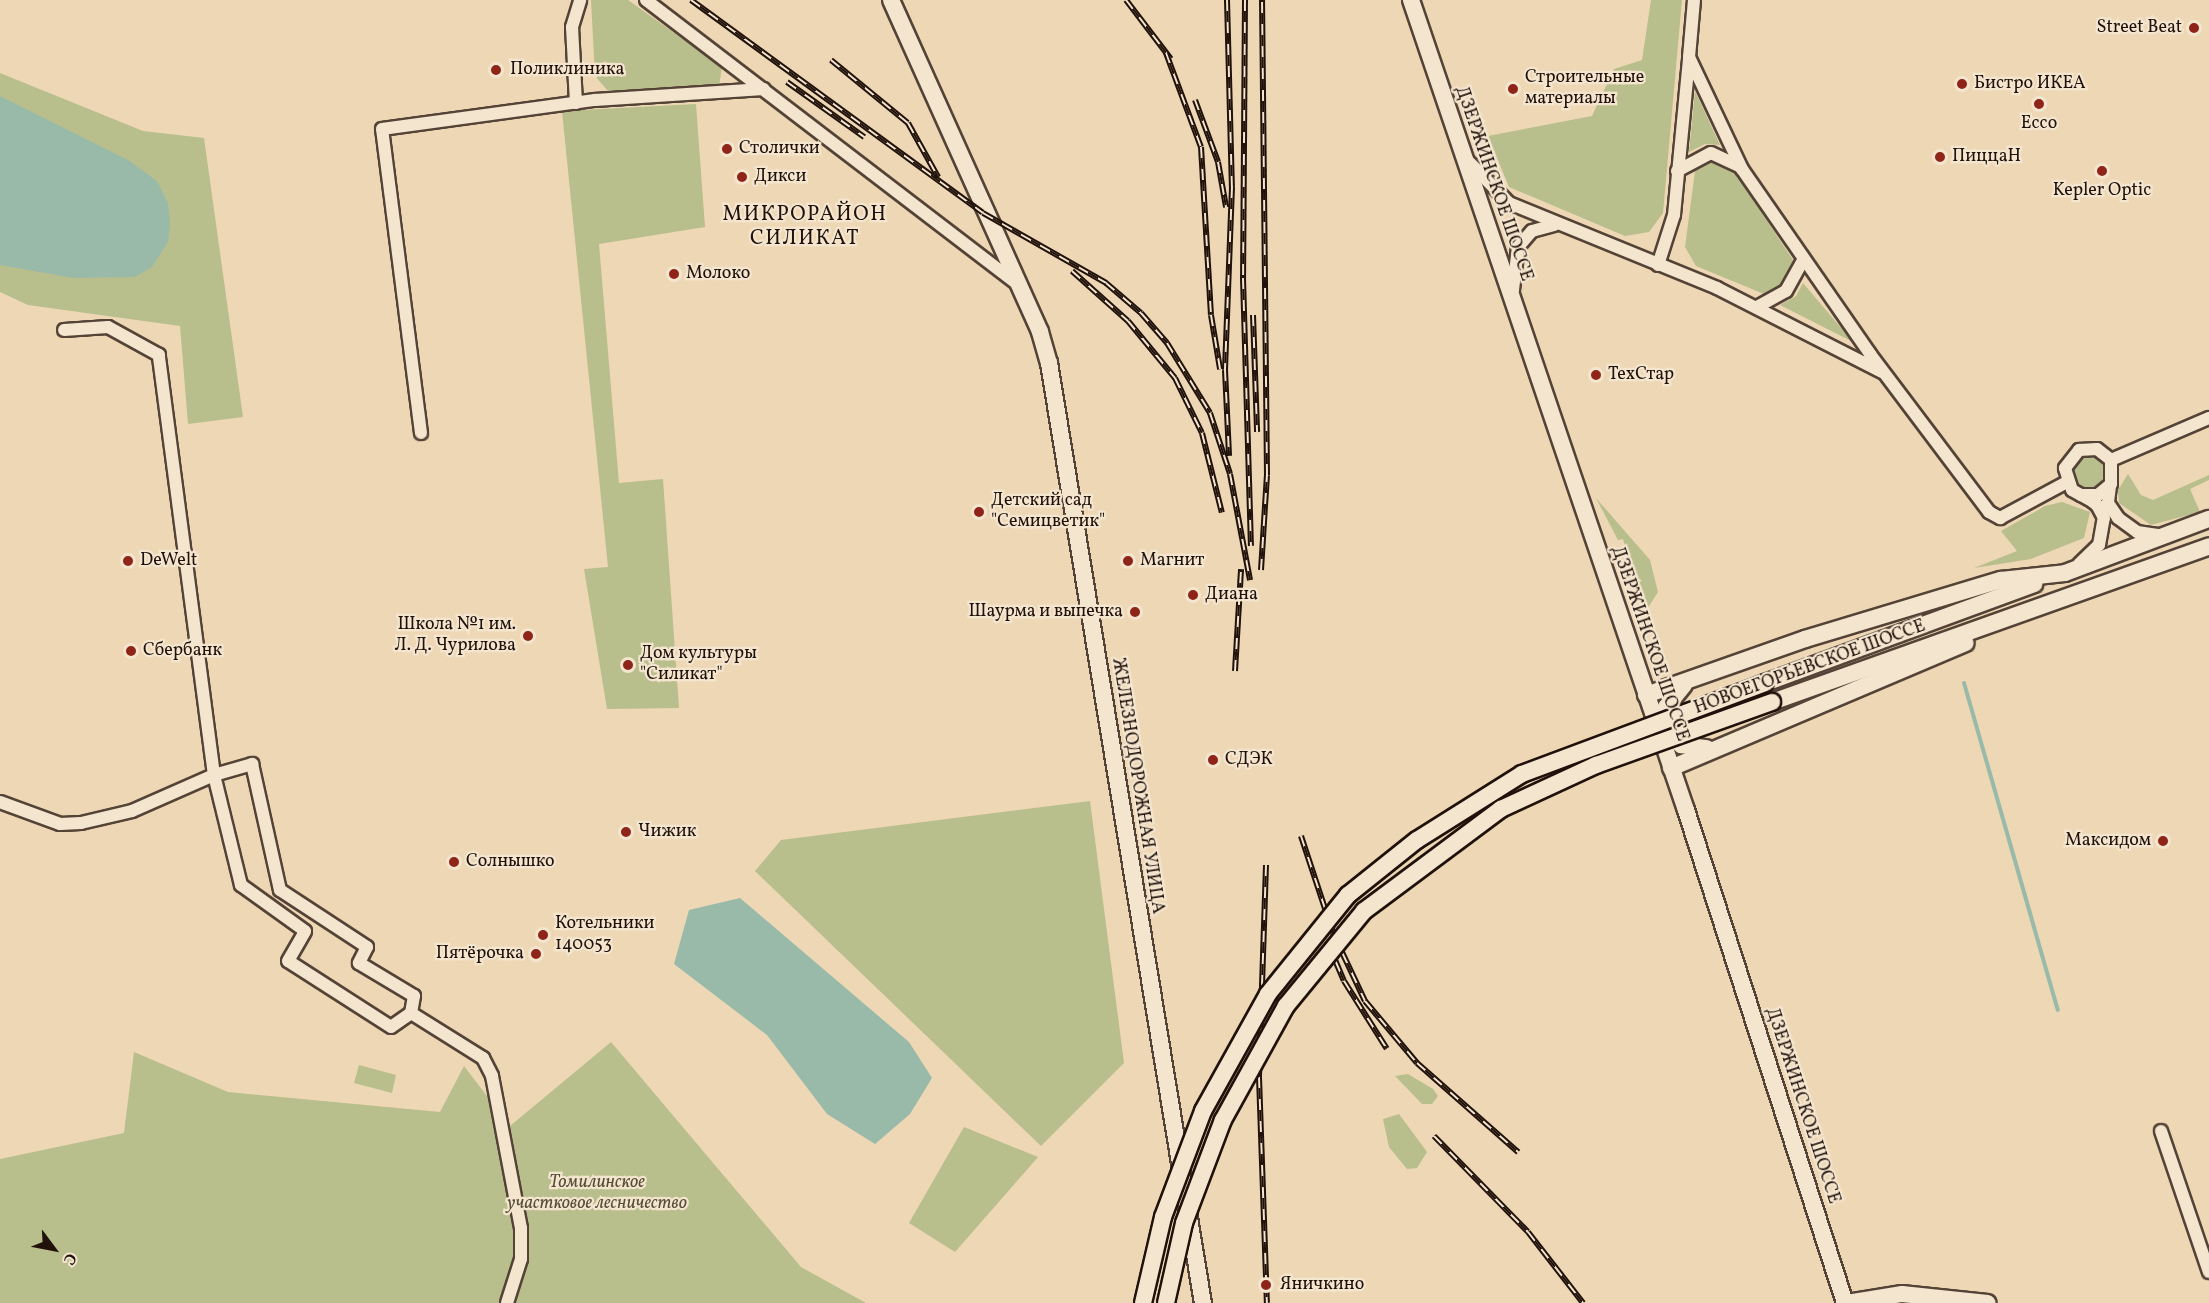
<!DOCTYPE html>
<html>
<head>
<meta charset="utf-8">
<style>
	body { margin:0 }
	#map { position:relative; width:2209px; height:1303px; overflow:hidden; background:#eed7b5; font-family:Vollkorn,serif }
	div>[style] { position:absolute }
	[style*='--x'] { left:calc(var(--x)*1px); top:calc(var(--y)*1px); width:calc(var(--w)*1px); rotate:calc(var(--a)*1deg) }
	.green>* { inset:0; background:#b9be8d }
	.round { border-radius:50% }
	.water>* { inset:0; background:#9abaa9 }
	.stream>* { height:4px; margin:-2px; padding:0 2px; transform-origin:2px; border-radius:2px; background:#9abaa9 }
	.roads { filter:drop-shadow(2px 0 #544336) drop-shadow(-2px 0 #544336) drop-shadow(0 2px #544336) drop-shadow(0 -2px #544336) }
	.street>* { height:12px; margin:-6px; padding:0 6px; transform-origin:6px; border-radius:6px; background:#f4e5cf }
	.secondary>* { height:16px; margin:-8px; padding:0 8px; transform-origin:8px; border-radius:8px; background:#f4e5cf }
	.rail>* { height:6px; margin-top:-3px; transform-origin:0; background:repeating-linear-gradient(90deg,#f4e5cf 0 11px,#20120b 0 22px); box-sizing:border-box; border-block:2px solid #20120b }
	.bridges { filter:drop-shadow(2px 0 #20120b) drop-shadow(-2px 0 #20120b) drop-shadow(0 2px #20120b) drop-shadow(0 -2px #20120b) }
	.secondary-bridge>* { height:16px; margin:-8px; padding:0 8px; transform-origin:8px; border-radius:8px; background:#f4e5cf }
	.dots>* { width:16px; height:16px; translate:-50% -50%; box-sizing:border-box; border:3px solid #f4e5cf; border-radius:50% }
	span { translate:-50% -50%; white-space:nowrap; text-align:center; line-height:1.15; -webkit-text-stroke:4.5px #f4e5cf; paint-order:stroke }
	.poi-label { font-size:18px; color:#20120b }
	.right { translate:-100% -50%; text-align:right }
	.left { translate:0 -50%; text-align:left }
	.street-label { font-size:18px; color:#20120b }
	.park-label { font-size:18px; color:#564e38; font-style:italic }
	.quarter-label { font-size:21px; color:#20120b; letter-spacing:1.5px }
	.north { position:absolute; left:24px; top:1219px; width:60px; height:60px; -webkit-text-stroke:4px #f4e5cf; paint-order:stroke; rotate:122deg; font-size:16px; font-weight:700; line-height:24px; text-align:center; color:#20120b }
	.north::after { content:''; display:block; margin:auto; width:21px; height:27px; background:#20120b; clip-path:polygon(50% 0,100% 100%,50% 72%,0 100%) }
</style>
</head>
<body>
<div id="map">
	<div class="green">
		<i style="clip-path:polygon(591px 0,628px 0,722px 67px,719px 86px,608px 91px,595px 76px)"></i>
		<i style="clip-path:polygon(1651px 0,1682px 0,1663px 213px,1649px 232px,1625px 236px,1509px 187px,1488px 136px,1592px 116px,1614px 69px,1642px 60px)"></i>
		<i style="clip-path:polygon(0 73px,143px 131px,204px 138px,243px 417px,188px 424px,180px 326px,28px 305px,0 292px)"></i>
		<i style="clip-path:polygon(1695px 91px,1720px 145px,1705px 144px,1689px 152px)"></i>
		<i style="clip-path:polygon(696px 104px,705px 227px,599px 244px,619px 483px,663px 479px,679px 708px,607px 709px,584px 569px,608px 567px,562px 111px)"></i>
		<i style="clip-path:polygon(1712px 162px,1731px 167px,1793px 260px,1779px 288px,1764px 294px,1696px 266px,1685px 247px,1695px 171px)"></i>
		<i style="clip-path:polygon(1803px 283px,1853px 342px,1780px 305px,1796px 296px)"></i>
		<i class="round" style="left:2073px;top:455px;width:34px;height:34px"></i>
		<i style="clip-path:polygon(2128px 474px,2141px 495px,2153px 500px,2209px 475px,2209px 480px,2190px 489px,2200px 512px,2151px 525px,2119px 503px,2118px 490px)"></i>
		<i style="clip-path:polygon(1596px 498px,1650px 560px,1658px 592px,1644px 614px,1623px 539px,1618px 540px)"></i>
		<i style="clip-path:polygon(2062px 502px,2090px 512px,2084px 538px,2031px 559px,1974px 568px,2017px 551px,2001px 531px,2045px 506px)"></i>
		<i style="clip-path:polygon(1090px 801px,1124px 1063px,1041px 1146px,755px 871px,781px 840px)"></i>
		<i style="clip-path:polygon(611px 1042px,801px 1267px,866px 1303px,0 1303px,0 1159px,124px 1133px,134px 1052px,228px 1092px,440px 1112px,464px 1066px,510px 1126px)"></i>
		<i style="clip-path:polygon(359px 1065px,396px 1075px,392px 1093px,354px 1083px)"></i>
		<i style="clip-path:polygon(1408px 1074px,1433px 1089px,1438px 1096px,1432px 1104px,1422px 1104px,1395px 1076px)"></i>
		<i style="clip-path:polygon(1399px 1114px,1427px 1152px,1417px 1168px,1407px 1169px,1389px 1147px,1383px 1119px)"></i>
		<i style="clip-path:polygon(964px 1127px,1038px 1157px,955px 1252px,909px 1223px)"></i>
	</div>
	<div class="water">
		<i style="clip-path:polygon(0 96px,128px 160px,157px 181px,168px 203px,170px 224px,168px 242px,152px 267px,135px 277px,73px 278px,0 265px)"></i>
		<i style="clip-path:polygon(740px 898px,909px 1042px,932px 1078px,910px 1114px,875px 1144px,827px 1114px,767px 1035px,674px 964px,689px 910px)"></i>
	</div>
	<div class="stream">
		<i style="--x:1964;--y:683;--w:340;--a:74"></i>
	</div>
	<div class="roads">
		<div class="street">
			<i style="--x:646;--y:0;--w:463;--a:37.4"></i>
			<i style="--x:1694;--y:0;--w:57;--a:95"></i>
			<i style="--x:1689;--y:57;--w:124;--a:64.7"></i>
			<i style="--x:1742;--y:169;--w:225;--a:55.3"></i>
			<i style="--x:1870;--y:354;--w:198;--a:53"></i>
			<i style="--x:1989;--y:512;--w:13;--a:29"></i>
			<i style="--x:2000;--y:518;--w:76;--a:-28.2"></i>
			<i style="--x:576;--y:103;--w:76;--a:-93"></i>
			<i style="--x:572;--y:27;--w:28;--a:-73"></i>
			<i style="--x:1470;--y:163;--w:56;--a:45.7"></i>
			<i style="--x:1509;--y:203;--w:225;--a:22.2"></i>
			<i style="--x:1717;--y:288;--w:185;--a:27"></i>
			<i style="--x:1677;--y:171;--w:38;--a:-28"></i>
			<i style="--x:1711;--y:153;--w:31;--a:25"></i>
			<i style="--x:1658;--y:265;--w:52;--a:-72.3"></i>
			<i style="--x:1674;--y:215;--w:158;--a:-84.5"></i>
			<i style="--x:1513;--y:290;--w:43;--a:-83.4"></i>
			<i style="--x:1518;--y:247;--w:21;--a:-49"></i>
			<i style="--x:1532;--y:231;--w:23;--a:-15"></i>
			<i style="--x:1757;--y:307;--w:33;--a:-29"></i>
			<i style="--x:1786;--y:291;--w:35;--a:-61"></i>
			<i style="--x:421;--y:433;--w:306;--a:-97.3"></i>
			<i style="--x:382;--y:129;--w:215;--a:-7.8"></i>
			<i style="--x:595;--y:100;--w:169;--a:-3.7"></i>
			<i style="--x:2111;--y:460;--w:107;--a:-23.2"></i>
			<i style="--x:2110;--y:486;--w:17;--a:97"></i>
			<i style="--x:2108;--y:503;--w:18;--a:56"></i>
			<i style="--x:2118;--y:518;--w:24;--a:36"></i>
			<i style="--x:2137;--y:532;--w:21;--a:8"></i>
			<i style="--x:2079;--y:564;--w:28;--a:-44"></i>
			<i style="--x:2099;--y:545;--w:27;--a:-80"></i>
			<i style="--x:2104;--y:518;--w:15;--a:-118"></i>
			<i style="--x:2097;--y:505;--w:6;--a:-141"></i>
			<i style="--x:2092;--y:501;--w:13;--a:-151"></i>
			<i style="--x:2081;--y:495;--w:10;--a:-151"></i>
			<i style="--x:2072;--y:490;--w:23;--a:-108"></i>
			<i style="--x:2065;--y:468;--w:23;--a:-52"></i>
			<i style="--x:2079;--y:450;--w:18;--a:-3"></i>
			<i style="--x:2097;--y:449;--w:18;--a:38"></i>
			<i style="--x:2111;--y:460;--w:24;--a:90"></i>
			<i style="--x:2111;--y:484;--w:17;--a:140"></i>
			<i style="--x:2098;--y:495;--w:17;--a:180"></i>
			<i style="--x:0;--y:802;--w:64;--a:20.1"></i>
			<i style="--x:60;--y:824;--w:21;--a:-3"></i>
			<i style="--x:81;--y:823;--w:52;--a:-13.2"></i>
			<i style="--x:132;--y:811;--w:90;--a:-23.7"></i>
			<i style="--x:214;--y:775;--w:40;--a:-16"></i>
			<i style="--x:252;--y:764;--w:129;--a:77.5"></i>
			<i style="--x:280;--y:890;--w:104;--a:33.2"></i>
			<i style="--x:367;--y:947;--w:18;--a:117"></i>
			<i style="--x:359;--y:963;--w:64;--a:31"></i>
			<i style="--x:414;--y:996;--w:17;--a:100"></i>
			<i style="--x:411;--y:1013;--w:24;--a:145"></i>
			<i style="--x:391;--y:1027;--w:122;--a:-147.3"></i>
			<i style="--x:288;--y:961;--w:34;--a:-60"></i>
			<i style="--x:305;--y:931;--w:79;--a:-144.3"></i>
			<i style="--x:241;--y:885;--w:113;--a:-103.8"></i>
			<i style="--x:214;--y:775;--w:424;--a:-97.5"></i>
			<i style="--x:159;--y:355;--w:58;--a:-151.2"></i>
			<i style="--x:108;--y:327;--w:44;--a:176.1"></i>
			<i style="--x:411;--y:1013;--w:85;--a:32"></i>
			<i style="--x:483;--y:1058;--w:20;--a:63"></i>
			<i style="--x:492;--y:1076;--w:155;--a:79.2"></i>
			<i style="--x:521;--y:1228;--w:31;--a:90"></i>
			<i style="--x:521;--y:1259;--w:46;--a:107.7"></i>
			<i style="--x:2161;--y:1131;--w:149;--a:71.2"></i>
		</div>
		<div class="secondary">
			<i style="--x:891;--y:0;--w:364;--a:65.8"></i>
			<i style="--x:1040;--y:332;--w:32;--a:74"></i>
			<i style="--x:1049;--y:363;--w:953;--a:80.7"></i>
			<i style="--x:1411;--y:0;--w:855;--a:71.25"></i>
			<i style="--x:1686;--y:810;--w:518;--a:72.12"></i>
			<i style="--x:1765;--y:683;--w:287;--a:-20.2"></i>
			<i style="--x:1684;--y:685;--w:28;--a:129"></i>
			<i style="--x:1666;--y:707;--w:23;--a:88"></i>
			<i style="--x:1667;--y:730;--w:21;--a:47"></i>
			<i style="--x:1681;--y:745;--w:26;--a:7"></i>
			<i style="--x:1646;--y:695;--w:169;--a:-19.4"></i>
			<i style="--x:1805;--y:639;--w:205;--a:-16.8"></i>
			<i style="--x:2001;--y:580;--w:64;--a:-6.2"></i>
			<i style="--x:2065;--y:573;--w:154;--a:-20.6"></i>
			<i style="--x:1772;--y:702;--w:464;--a:-19.6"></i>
			<i style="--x:1671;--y:768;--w:320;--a:-23"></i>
			<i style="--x:1847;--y:1303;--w:56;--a:-9.3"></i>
			<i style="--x:1902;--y:1294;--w:86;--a:6"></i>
		</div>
	</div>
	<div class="rail">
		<i style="--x:691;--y:0;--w:361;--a:36.1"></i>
		<i style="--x:983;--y:213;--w:142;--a:29.6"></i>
		<i style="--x:1106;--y:283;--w:46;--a:40.6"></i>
		<i style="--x:1141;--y:313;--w:40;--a:49"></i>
		<i style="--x:1167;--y:343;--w:82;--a:58.4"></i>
		<i style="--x:1210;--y:413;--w:64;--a:71.8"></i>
		<i style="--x:1230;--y:474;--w:108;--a:79.3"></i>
		<i style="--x:1126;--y:0;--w:74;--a:52.7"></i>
		<i style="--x:1227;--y:0;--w:187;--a:88.5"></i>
		<i style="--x:1232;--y:187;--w:183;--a:92.2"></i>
		<i style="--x:1225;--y:370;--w:86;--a:87.3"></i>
		<i style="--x:1245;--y:0;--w:278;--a:90.4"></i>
		<i style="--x:1243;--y:278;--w:268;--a:88.3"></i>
		<i style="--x:1166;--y:53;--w:100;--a:69.6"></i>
		<i style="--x:1201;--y:147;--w:168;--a:86.6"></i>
		<i style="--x:1211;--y:315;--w:55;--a:80.5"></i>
		<i style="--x:831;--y:60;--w:99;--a:39.3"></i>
		<i style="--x:908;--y:123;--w:62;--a:60.9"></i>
		<i style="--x:787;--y:82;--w:95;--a:35.5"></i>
		<i style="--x:1195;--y:100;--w:66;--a:69.6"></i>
		<i style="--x:1218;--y:162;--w:46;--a:79.9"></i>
		<i style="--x:1072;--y:271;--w:75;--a:41.8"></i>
		<i style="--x:1128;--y:321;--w:74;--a:50.5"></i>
		<i style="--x:1175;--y:378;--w:61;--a:63.9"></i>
		<i style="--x:1202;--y:433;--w:82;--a:76"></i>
		<i style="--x:1253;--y:315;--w:117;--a:88"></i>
		<i style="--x:1261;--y:570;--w:95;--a:-86.4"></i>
		<i style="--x:1267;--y:475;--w:475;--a:-90.6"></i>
		<i style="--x:1235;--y:671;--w:102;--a:-86.6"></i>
		<i style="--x:1301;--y:836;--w:102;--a:71.7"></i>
		<i style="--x:1333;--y:933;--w:75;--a:64.8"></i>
		<i style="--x:1365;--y:1001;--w:81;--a:50"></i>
		<i style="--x:1417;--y:1063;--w:135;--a:41.4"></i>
		<i style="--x:1266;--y:865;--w:212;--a:91.9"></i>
		<i style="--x:1259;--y:1077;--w:226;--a:88"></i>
		<i style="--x:1327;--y:941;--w:43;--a:67"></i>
		<i style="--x:1344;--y:981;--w:80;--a:57.7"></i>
		<i style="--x:1434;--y:1136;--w:134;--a:45.6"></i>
		<i style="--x:1528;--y:1232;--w:90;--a:52.2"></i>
	</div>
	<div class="bridges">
		<div class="secondary-bridge">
			<i style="--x:1143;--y:1303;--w:88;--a:-76.9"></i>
			<i style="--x:1163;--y:1217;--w:113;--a:-69.3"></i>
			<i style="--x:1203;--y:1111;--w:134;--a:-60.9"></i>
			<i style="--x:1268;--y:994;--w:127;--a:-51.1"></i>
			<i style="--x:1348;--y:895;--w:88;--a:-38.6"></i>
			<i style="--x:1417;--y:840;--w:124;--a:-32.2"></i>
			<i style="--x:1522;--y:774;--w:259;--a:-20.5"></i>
			<i style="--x:1166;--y:1303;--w:82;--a:-77.3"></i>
			<i style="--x:1184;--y:1223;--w:110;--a:-69.3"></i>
			<i style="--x:1223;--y:1120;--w:130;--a:-61.1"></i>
			<i style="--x:1286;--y:1006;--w:123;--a:-50.6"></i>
			<i style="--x:1364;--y:911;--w:171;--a:-36.7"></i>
			<i style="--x:1501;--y:809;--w:105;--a:-24.9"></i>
			<i style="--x:1596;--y:765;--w:187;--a:-19.7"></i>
		</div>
	</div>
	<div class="dots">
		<i style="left:2194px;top:28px;background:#8f2418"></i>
		<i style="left:496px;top:70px;background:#8f2418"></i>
		<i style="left:1962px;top:84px;background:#8f2418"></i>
		<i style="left:1513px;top:89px;background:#8f2418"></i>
		<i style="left:2039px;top:104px;background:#8f2418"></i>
		<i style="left:727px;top:149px;background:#8f2418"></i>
		<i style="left:1940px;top:157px;background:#8f2418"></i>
		<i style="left:2102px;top:171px;background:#8f2418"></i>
		<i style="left:742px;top:177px;background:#8f2418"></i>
		<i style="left:674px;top:274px;background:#8f2418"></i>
		<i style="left:1596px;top:375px;background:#8f2418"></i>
		<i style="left:979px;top:512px;background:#8f2418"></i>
		<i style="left:128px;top:561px;background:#8f2418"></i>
		<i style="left:1128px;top:561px;background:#8f2418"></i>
		<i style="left:1193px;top:595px;background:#8f2418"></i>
		<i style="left:1135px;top:612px;background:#8f2418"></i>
		<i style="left:528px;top:636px;background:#8f2418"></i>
		<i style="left:131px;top:651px;background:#8f2418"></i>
		<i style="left:628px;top:665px;background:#8f2418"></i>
		<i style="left:1213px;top:760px;background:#8f2418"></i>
		<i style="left:626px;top:832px;background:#8f2418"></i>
		<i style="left:2163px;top:841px;background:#8f2418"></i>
		<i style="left:454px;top:862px;background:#8f2418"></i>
		<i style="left:543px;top:935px;background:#8f2418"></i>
		<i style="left:536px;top:954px;background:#8f2418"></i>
		<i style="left:1266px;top:1285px;background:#8f2418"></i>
	</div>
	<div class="poi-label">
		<span class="right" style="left:2182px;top:28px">Street Beat</span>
		<span class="left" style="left:510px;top:70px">Поликлиника</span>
		<span class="left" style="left:1525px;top:89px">Строительные<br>материалы</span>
		<span class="left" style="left:1974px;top:84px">Бистро ИКЕА</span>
		<span style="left:2039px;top:124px">Ecco</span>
		<span class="left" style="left:739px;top:149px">Столички</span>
		<span class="left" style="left:1952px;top:157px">ПиццаН</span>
		<span class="left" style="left:754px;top:177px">Дикси</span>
		<span style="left:2102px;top:191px">Kepler Optic</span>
		<span class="left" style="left:686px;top:274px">Молоко</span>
		<span class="left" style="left:1608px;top:375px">ТехСтар</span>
		<span class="left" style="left:991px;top:512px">Детский сад<br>"Семицветик"</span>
		<span class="left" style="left:140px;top:561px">DeWelt</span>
		<span class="left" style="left:1140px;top:561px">Магнит</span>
		<span class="left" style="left:1205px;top:595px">Диана</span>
		<span class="right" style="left:1123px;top:612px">Шаурма и выпечка</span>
		<span class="right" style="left:516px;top:636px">Школа №1 им.<br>Л. Д. Чурилова</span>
		<span class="left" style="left:143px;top:651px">Сбербанк</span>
		<span class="left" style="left:640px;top:665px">Дом культуры<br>"Силикат"</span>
		<span class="left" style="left:1225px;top:760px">СДЭК</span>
		<span class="left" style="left:638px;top:832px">Чижик</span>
		<span class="right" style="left:2151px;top:841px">Максидом</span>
		<span class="left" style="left:466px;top:862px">Солнышко</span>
		<span class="left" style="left:555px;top:935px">Котельники<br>140053</span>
		<span class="right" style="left:524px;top:954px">Пятёрочка</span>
		<span class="left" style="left:1280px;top:1285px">Яничкино</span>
	</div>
	<div class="street-label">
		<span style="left:1493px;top:184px;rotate:71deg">ДЗЕРЖИНСКОЕ ШОССЕ</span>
		<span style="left:1649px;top:644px;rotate:71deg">ДЗЕРЖИНСКОЕ ШОССЕ</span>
		<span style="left:1810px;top:668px;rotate:-20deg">НОВОЕГОРЬЕВСКОЕ ШОССЕ</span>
		<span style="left:1137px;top:786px;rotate:81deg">ЖЕЛЕЗНОДОРОЖНАЯ УЛИЦА</span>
		<span style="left:1802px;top:1106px;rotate:72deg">ДЗЕРЖИНСКОЕ ШОССЕ</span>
	</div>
	<div class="park-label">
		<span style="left:597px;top:1194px">Томилинское<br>участковое лесничество</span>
	</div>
	<div class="quarter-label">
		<span style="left:805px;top:227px">МИКРОРАЙОН<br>СИЛИКАТ</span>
	</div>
	<div class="north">С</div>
</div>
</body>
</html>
